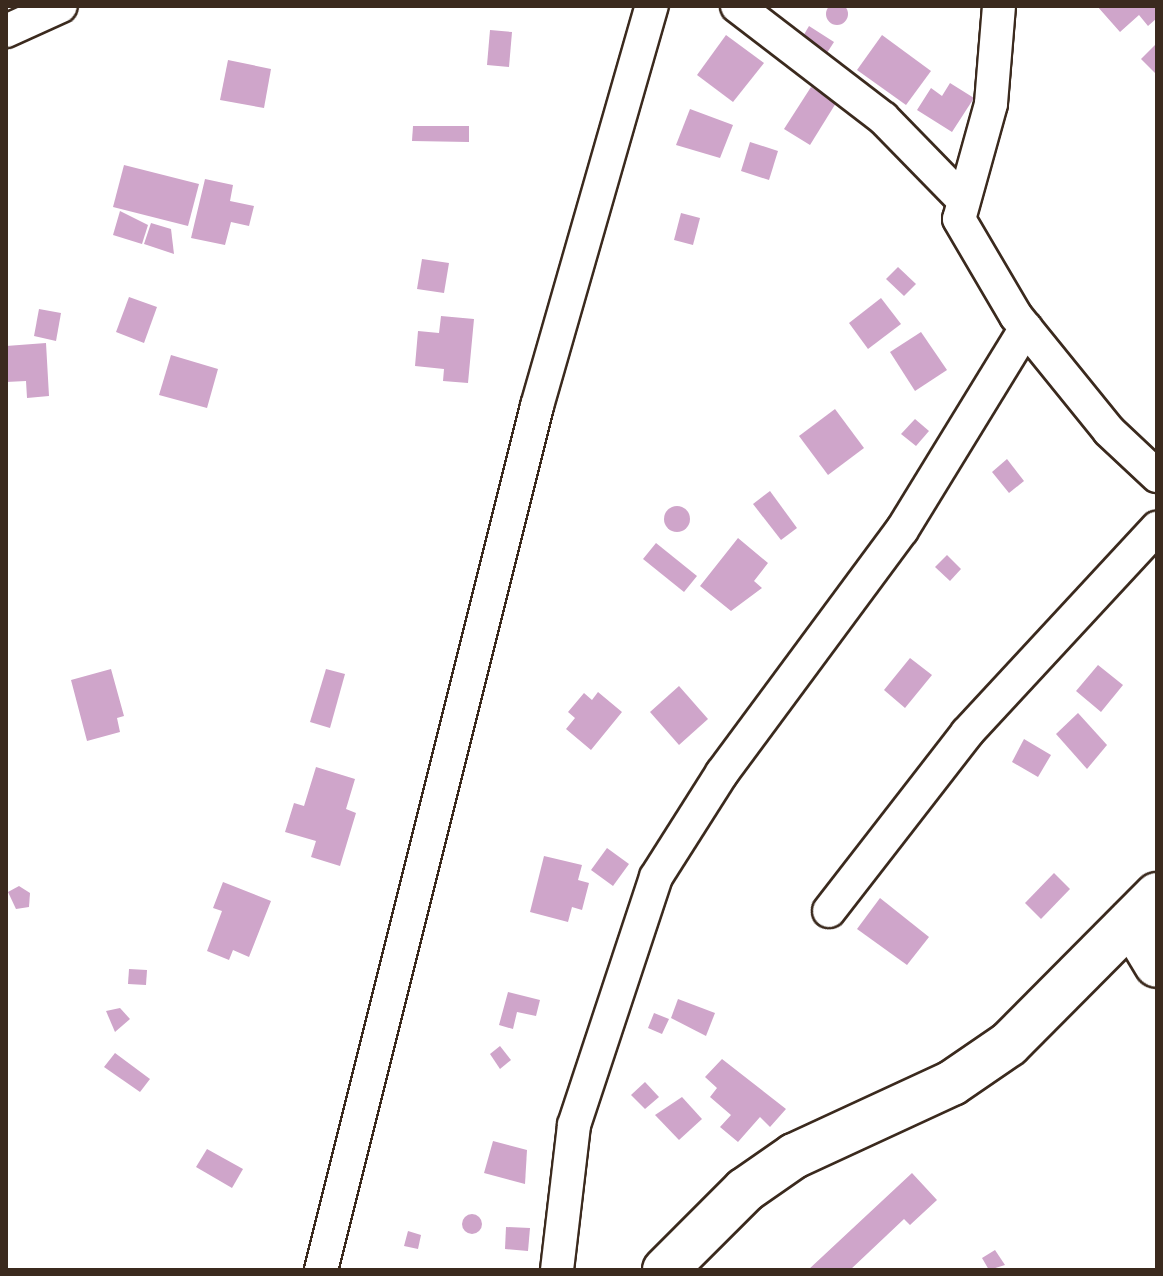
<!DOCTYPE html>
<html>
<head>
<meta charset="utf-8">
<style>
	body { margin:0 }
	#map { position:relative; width:1163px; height:1276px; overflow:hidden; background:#fff; font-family:Delius,sans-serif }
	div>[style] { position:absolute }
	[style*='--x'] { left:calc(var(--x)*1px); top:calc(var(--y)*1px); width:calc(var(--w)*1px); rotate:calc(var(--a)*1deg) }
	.building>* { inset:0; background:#cfa5ca }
	.round { border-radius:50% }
	.roads { filter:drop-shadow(2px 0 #3b2a1e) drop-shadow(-2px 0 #3b2a1e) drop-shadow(0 2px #3b2a1e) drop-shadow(0 -2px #3b2a1e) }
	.street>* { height:32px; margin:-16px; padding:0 16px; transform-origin:16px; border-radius:16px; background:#fff }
	.secondary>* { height:44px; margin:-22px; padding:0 22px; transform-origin:22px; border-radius:22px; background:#fff }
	span { translate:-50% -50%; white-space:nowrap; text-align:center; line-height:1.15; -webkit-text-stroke:7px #fff; paint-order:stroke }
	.frame { position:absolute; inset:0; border:8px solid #3b2a1e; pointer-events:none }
</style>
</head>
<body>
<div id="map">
	<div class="building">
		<i class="round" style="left:826px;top:3px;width:22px;height:22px"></i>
		<i style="clip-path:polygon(1097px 6px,1157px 6px,1157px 18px,1148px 26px,1139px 15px,1120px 32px)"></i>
		<i style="clip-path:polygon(809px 26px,834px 42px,823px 59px,799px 43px)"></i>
		<i style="clip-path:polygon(490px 30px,512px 32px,509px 67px,487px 65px)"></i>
		<i style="clip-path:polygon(726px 35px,764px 63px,733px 102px,697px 75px)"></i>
		<i style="clip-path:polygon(882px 35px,931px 71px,906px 105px,857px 70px)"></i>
		<i style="clip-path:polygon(1157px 43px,1157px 75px,1141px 59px)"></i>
		<i style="clip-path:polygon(228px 60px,271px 69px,264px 108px,220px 100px)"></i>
		<i style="clip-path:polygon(950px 83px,974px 98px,952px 132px,917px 110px,931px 88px,942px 96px)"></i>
		<i style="clip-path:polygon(811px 87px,836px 103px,810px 145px,784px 129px)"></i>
		<i style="clip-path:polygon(690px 109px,733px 125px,720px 158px,676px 145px)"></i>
		<i style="clip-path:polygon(413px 126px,469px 126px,469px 142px,412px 141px)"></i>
		<i style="clip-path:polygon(750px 142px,778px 151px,769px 180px,741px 171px)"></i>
		<i style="clip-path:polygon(124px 165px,199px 184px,188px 226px,113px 207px)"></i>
		<i style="clip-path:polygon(205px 179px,233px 185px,230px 201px,254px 206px,249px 226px,231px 222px,225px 245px,191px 238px)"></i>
		<i style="clip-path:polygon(120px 211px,148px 225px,142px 244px,113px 235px)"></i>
		<i style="clip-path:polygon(681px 213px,700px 218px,693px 245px,674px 240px)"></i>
		<i style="clip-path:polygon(151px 223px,171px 229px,174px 254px,144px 244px)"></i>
		<i style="clip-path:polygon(422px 259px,449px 263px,444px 293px,417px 289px)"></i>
		<i style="clip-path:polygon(898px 267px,916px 284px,904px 296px,886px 279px)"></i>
		<i style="clip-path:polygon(129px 297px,157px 307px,144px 343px,116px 332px)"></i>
		<i style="clip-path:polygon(881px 298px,901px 324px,868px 349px,849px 323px)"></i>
		<i style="clip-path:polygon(39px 309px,61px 313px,56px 341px,34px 336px)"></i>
		<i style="clip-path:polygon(441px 316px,474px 319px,468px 383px,443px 381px,444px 369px,415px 366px,418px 331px,439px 333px)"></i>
		<i style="clip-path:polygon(921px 332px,947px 370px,915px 391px,890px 352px)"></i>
		<i style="clip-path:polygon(46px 343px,49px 396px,27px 398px,26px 381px,6px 382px,6px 346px)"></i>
		<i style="clip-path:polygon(171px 355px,218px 369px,207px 408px,159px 395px)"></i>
		<i style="clip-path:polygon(835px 409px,864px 448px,828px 475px,799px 436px)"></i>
		<i style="clip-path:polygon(915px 419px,929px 431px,916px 446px,901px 434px)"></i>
		<i style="clip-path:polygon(1007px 459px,1024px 481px,1009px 493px,992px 472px)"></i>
		<i style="clip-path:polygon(770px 491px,797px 528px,781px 540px,753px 504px)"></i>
		<i class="round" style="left:664px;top:506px;width:26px;height:26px"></i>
		<i style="clip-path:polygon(738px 538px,768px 563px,754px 581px,762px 588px,731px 611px,700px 586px)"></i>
		<i style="clip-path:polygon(656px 543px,697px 576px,684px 592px,643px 559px)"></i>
		<i style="clip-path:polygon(947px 555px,961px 569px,950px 581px,935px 567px)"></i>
		<i style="clip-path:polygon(910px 658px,932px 675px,905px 708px,884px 690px)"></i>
		<i style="clip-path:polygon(1098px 665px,1123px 685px,1101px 712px,1076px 691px)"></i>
		<i style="clip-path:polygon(111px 669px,124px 716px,117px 718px,120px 732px,87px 741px,71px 680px)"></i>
		<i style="clip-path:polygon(326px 669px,345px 674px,330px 728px,310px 722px)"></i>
		<i style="clip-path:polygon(679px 686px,708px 719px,679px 745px,650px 712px)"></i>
		<i style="clip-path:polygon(598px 692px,622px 712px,591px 750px,566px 729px,575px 718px,568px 712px,584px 693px,592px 700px)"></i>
		<i style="clip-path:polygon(1078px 713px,1107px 745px,1087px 769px,1056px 734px)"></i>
		<i style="clip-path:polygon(1024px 739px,1051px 755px,1038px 777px,1012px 762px)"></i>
		<i style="clip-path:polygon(316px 767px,355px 779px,346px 809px,356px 813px,340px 866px,311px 857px,316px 841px,285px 832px,294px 803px,304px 806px)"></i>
		<i style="clip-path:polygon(607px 848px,629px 864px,613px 886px,591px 870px)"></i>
		<i style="clip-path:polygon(544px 856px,582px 865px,578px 880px,589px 883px,582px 910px,572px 907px,568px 922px,530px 912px)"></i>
		<i style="clip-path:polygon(1054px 873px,1070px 889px,1041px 919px,1025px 903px)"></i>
		<i style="clip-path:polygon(223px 882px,271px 901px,249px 957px,233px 950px,229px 960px,207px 951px,222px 911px,213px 908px)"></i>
		<i style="clip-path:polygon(19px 886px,30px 893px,29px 907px,16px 909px,8px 892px)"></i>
		<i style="clip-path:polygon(880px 898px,929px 937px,907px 965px,857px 929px)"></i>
		<i style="clip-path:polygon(129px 969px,147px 970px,146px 985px,128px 984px)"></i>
		<i style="clip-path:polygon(508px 992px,540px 1000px,536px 1016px,517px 1012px,513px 1029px,499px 1025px)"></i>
		<i style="clip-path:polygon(678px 999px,715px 1013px,706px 1036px,671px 1018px)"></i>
		<i style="clip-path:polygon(120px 1008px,130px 1019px,115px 1032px,106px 1011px)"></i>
		<i style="clip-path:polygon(654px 1013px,669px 1019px,662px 1034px,648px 1028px)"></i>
		<i style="clip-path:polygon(500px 1046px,511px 1060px,500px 1069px,490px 1054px)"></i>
		<i style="clip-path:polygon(115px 1053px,150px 1079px,140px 1092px,104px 1067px)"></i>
		<i style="clip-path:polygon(722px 1059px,786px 1109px,770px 1127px,760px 1117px,738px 1142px,720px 1127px,731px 1115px,710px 1097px,717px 1088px,705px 1077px)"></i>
		<i style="clip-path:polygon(645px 1082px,659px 1097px,645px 1109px,631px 1095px)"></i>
		<i style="clip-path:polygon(682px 1097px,702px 1119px,679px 1140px,655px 1115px)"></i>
		<i style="clip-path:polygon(493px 1141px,527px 1150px,525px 1184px,484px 1173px)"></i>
		<i style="clip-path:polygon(207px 1149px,243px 1169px,232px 1188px,196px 1167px)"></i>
		<i style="clip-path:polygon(912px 1173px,937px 1200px,910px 1225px,904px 1219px,850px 1270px,808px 1270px)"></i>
		<i class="round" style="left:462px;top:1214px;width:20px;height:20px"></i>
		<i style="clip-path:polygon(506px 1227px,530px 1228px,528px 1251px,505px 1249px)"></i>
		<i style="clip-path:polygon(408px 1231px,421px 1235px,418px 1249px,404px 1246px)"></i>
		<i style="clip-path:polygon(995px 1250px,1005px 1265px,989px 1270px,982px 1258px)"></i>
	</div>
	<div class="roads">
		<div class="street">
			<i style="--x:737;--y:6;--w:184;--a:37.5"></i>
			<i style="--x:883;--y:118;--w:110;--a:45.7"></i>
			<i style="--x:999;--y:6;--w:98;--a:94.7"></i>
			<i style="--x:991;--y:104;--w:119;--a:105.5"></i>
			<i style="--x:959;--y:219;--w:113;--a:59.6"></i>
			<i style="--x:1016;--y:316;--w:148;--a:51"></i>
			<i style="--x:1109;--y:431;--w:66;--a:43.2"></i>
			<i style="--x:6;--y:31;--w:60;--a:-24.4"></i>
			<i style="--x:829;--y:911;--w:225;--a:-52.2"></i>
			<i style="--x:967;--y:733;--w:280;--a:-47.2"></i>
			<i style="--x:321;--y:1270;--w:891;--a:-75.96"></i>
			<i style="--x:537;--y:406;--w:416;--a:-74"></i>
			<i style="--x:557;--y:1270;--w:146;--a:-83.3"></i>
			<i style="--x:574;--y:1125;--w:261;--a:-71.7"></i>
			<i style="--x:656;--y:877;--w:123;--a:-57.6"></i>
			<i style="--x:722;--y:773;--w:302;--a:-53.5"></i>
			<i style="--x:902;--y:530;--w:237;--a:-58.5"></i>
		</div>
		<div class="secondary">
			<i style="--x:1131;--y:922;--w:50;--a:58.8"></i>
			<i style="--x:665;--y:1270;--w:113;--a:-45"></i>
			<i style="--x:745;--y:1190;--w:60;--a:-34.8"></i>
			<i style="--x:794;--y:1156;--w:174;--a:-24.8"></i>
			<i style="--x:952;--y:1083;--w:69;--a:-34.4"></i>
			<i style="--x:1009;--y:1044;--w:210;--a:-45.2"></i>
		</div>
	</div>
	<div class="frame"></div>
</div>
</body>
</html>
